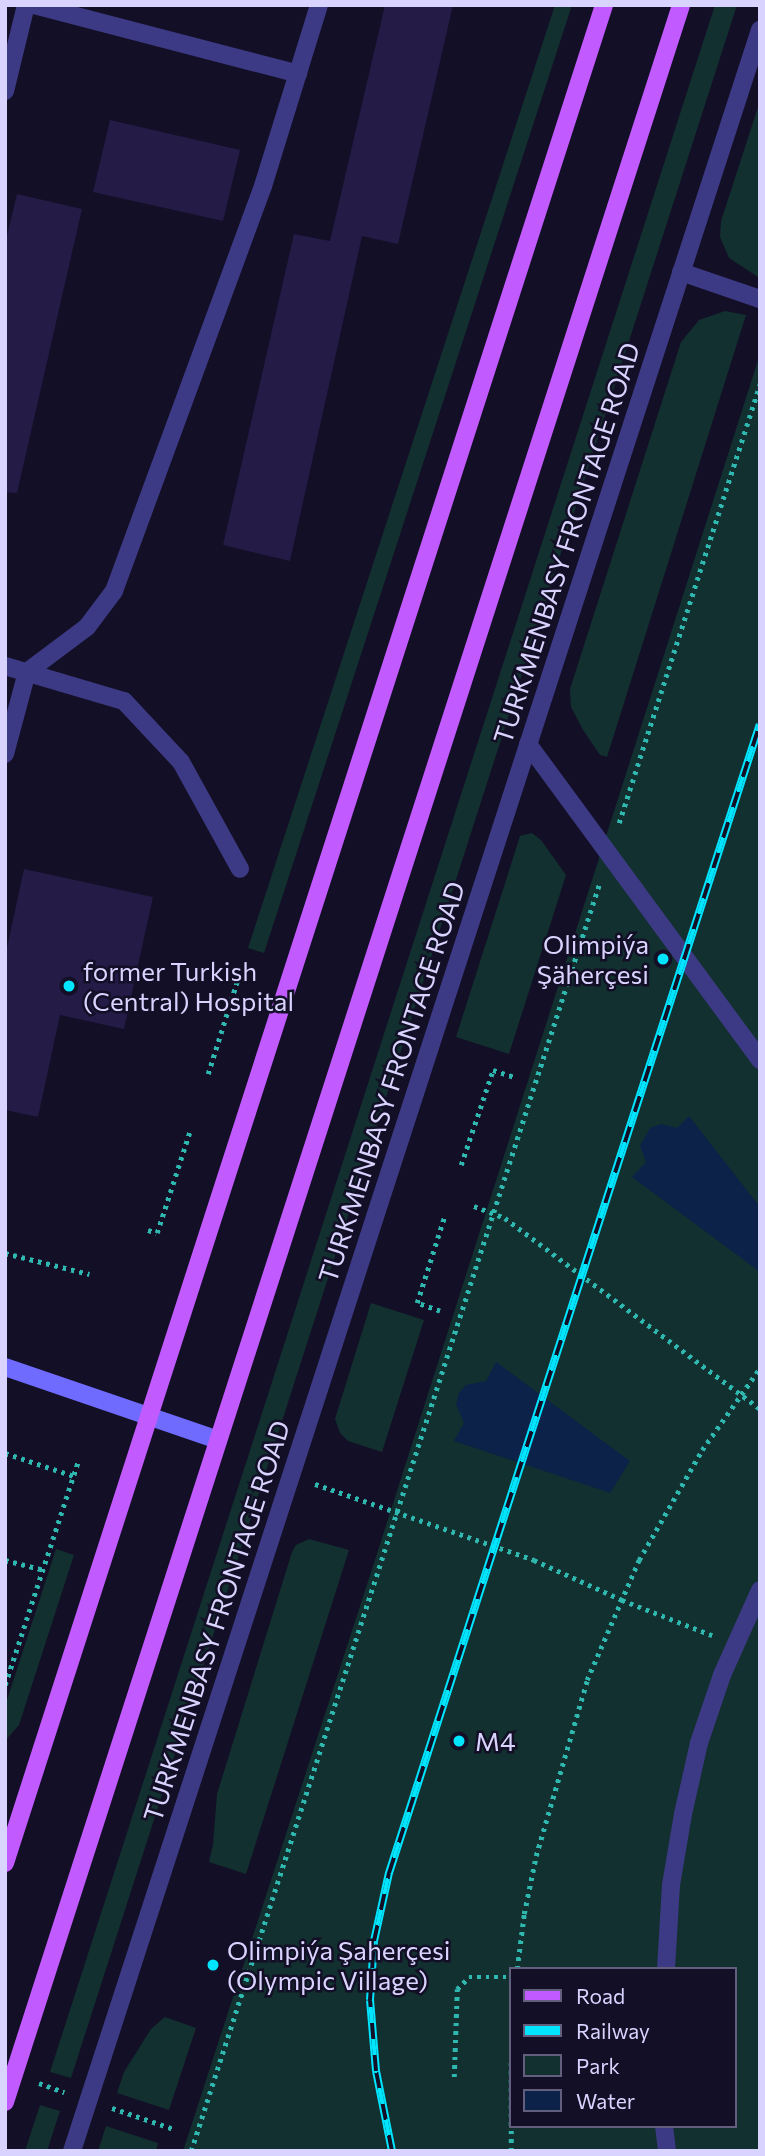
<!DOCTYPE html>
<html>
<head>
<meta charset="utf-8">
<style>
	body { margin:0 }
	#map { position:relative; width:765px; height:2156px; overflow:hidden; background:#130f26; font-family:Commissioner,sans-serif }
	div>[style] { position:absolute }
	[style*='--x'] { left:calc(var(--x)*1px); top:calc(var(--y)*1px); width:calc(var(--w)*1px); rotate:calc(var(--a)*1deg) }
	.green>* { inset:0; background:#12302f }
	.water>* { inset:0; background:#0c2248 }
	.building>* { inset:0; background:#241b47 }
	.path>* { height:4.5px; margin-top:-2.25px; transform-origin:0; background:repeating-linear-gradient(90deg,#2fb8b0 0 3.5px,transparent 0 8.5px) }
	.lane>* { height:18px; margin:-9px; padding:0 9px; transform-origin:9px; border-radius:9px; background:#3d3a85 }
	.street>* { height:18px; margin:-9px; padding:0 9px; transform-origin:9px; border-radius:9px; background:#3d3a85 }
	.secondary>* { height:18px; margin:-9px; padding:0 9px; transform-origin:9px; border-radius:9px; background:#6f6bff }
	.primary>* { height:18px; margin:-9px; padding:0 9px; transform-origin:9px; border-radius:9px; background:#c25bff }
	.rail>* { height:8px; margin-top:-4px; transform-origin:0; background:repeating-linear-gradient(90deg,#130f26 0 16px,#00e5ff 0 32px); box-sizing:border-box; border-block:2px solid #00e5ff }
	.dots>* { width:19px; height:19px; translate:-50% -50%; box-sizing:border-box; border:4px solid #130f26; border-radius:50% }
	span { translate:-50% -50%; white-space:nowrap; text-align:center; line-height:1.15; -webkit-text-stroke:5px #130f26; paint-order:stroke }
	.street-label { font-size:26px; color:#d9d4ff }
	.poi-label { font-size:26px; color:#d9d4ff }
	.right { translate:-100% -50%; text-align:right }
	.left { translate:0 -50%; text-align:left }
	.frame { position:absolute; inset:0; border:7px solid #d9d4ff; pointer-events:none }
	.legend { position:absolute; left:509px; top:1967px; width:228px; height:161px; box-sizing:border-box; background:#130f26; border:2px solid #625e7d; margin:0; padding:9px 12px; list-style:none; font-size:21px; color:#d9d4ff }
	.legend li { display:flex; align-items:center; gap:14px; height:35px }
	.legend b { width:35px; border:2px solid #625e7d }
</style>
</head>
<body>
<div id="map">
	<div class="green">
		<i style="clip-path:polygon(555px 5px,572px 5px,264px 953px,248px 948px)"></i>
		<i style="clip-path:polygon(715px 5px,737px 5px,71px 2078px,50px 2072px)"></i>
		<i style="clip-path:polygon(760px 101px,760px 273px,758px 277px,729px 258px,720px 237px,721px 221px)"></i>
		<i style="clip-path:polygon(725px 311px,746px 315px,607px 757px,600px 755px,583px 730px,571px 707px,570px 689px,681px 342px,699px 320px)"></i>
		<i style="clip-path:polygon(evenodd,760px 354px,760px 2151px,183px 2151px,374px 1563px,760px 354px,511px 1969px,735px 1969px,735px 2126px,511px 2126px,511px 1969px)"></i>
		<i style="clip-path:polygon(532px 833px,541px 840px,566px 875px,509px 1054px,456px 1037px,520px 836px)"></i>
		<i style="clip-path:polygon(371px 1303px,424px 1320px,382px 1452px,348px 1441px,340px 1433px,335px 1419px)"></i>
		<i style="clip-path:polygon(309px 1539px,349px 1550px,246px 1874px,209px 1862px,213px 1844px,217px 1794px,292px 1552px,296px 1545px)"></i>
		<i style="clip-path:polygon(56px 1549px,74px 1555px,19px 1725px,5px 1741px,5px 1706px)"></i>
		<i style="clip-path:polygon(165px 2017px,196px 2028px,169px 2110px,117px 2093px,124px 2072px,151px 2029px)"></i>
		<i style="clip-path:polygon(40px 2105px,60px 2111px,47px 2151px,25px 2151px)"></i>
		<i style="clip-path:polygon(106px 2126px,158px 2143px,156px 2151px,98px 2151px)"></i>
	</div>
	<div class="water">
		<i style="clip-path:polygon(689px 1116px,760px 1207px,760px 1272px,632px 1177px,646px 1162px,640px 1146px,650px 1128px,661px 1124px,677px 1128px)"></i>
		<i style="clip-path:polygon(496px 1362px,630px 1461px,610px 1493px,454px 1441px,464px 1423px,456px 1404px,459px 1393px,466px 1385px,486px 1381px)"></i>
	</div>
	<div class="building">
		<i style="clip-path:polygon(385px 5px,453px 5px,398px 244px,362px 236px,290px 561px,223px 545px,294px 234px,330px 241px)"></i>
		<i style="clip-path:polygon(110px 120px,240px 150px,223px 221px,93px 192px)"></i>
		<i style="clip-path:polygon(17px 194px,82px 209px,17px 493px,5px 492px,5px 244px)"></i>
		<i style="clip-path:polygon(24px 869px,153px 897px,124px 1029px,60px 1015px,38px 1117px,5px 1110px,5px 957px)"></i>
	</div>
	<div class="path">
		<i style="--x:619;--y:823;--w:461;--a:-72.2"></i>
		<i style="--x:208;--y:1074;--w:107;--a:-72.6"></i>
		<i style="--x:461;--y:1165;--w:100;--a:-71.4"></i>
		<i style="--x:493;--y:1070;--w:23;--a:18"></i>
		<i style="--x:474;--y:1206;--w:33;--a:21"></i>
		<i style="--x:505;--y:1218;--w:319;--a:36.8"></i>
		<i style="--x:148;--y:1230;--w:9;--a:18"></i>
		<i style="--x:157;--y:1233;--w:110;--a:-72.1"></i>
		<i style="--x:5;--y:1253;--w:87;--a:14"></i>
		<i style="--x:440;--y:1311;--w:24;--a:-161"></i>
		<i style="--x:417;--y:1303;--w:89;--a:-72.4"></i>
		<i style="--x:5;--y:1453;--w:73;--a:18.4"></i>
		<i style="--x:315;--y:1484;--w:232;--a:19.1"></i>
		<i style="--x:534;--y:1560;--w:97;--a:24.4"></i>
		<i style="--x:622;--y:1600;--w:97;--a:21.3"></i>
		<i style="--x:5;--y:1560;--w:40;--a:14.4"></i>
		<i style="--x:5;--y:1685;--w:236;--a:-71.9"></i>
		<i style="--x:517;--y:1969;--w:55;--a:-82.7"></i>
		<i style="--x:524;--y:1914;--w:59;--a:-78.3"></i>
		<i style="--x:536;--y:1856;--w:183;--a:-73.8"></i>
		<i style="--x:587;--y:1680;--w:131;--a:-66.6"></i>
		<i style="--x:639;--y:1560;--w:127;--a:-60.2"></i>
		<i style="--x:702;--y:1450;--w:100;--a:-54.7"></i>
		<i style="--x:454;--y:2077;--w:88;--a:-88"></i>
		<i style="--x:457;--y:1989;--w:17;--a:-45"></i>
		<i style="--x:469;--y:1977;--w:42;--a:0"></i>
		<i style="--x:39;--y:2083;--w:27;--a:20"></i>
		<i style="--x:112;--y:2108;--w:65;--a:18.7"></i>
		<i style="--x:191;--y:2151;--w:1330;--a:-72.14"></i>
		<i style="--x:511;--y:2151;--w:91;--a:-90"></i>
	</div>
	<div class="lane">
		<i style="--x:681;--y:272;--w:83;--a:18.9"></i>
		<i style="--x:528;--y:744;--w:392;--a:53.7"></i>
		<i style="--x:5;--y:754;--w:85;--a:-75"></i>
		<i style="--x:666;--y:1969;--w:84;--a:-86.6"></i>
		<i style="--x:671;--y:1885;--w:72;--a:-80.4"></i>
		<i style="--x:683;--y:1814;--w:73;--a:-77.3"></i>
		<i style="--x:699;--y:1743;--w:72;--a:-71.3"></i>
		<i style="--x:722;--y:1675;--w:93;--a:-65.9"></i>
		<i style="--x:664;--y:2126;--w:25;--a:83"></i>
	</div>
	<div class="street">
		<i style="--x:34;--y:5;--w:273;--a:14.6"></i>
		<i style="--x:5;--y:91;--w:89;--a:-76.3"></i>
		<i style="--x:5;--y:666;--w:124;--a:16.4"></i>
		<i style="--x:124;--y:701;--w:83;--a:46.9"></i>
		<i style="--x:181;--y:762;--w:122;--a:61.1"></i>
		<i style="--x:27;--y:672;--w:75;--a:-36.9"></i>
		<i style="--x:87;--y:627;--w:45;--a:-53.1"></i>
		<i style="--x:114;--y:591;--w:432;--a:-69.8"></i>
		<i style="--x:263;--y:186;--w:189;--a:-72.8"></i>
		<i style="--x:72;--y:2151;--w:2230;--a:-72.03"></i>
	</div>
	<div class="secondary">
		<i style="--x:5;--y:1367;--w:225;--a:18.9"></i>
	</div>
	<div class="primary">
		<i style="--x:5;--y:1863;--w:1952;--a:-72.13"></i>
		<i style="--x:5;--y:2102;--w:2203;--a:-72.13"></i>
	</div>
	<div class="rail">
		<i style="--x:392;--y:2151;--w:82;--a:-101.3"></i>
		<i style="--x:376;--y:2071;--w:71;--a:-94.8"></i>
		<i style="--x:370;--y:2000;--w:59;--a:-86.1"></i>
		<i style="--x:374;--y:1941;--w:70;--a:-77.6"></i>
		<i style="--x:389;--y:1873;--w:1207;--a:-72.11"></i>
	</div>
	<div class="dots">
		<i style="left:663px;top:959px;background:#00e5ff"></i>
		<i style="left:69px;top:986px;background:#00e5ff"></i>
		<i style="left:459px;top:1741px;background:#00e5ff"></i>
		<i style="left:213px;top:1965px;background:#00e5ff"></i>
	</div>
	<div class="street-label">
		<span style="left:566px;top:543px;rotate:-72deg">TURKMENBASY FRONTAGE ROAD</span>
		<span style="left:391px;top:1082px;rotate:-72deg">TURKMENBASY FRONTAGE ROAD</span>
		<span style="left:216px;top:1621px;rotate:-72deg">TURKMENBASY FRONTAGE ROAD</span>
	</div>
	<div class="poi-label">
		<span class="right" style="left:649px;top:959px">Olimpiýa<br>Şäherçesi</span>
		<span class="left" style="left:83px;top:986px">former Turkish<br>(Central) Hospital</span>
		<span class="left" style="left:475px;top:1741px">M4</span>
		<span class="left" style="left:227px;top:1965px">Olimpiýa Şaherçesi<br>(Olympic Village)</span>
	</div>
	<div class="frame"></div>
	<ul class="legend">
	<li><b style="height:9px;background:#c25bff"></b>Road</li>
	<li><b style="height:9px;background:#00e5ff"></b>Railway</li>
	<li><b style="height:19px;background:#12302f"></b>Park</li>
	<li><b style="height:19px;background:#0c2248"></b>Water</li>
	</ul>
</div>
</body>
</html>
